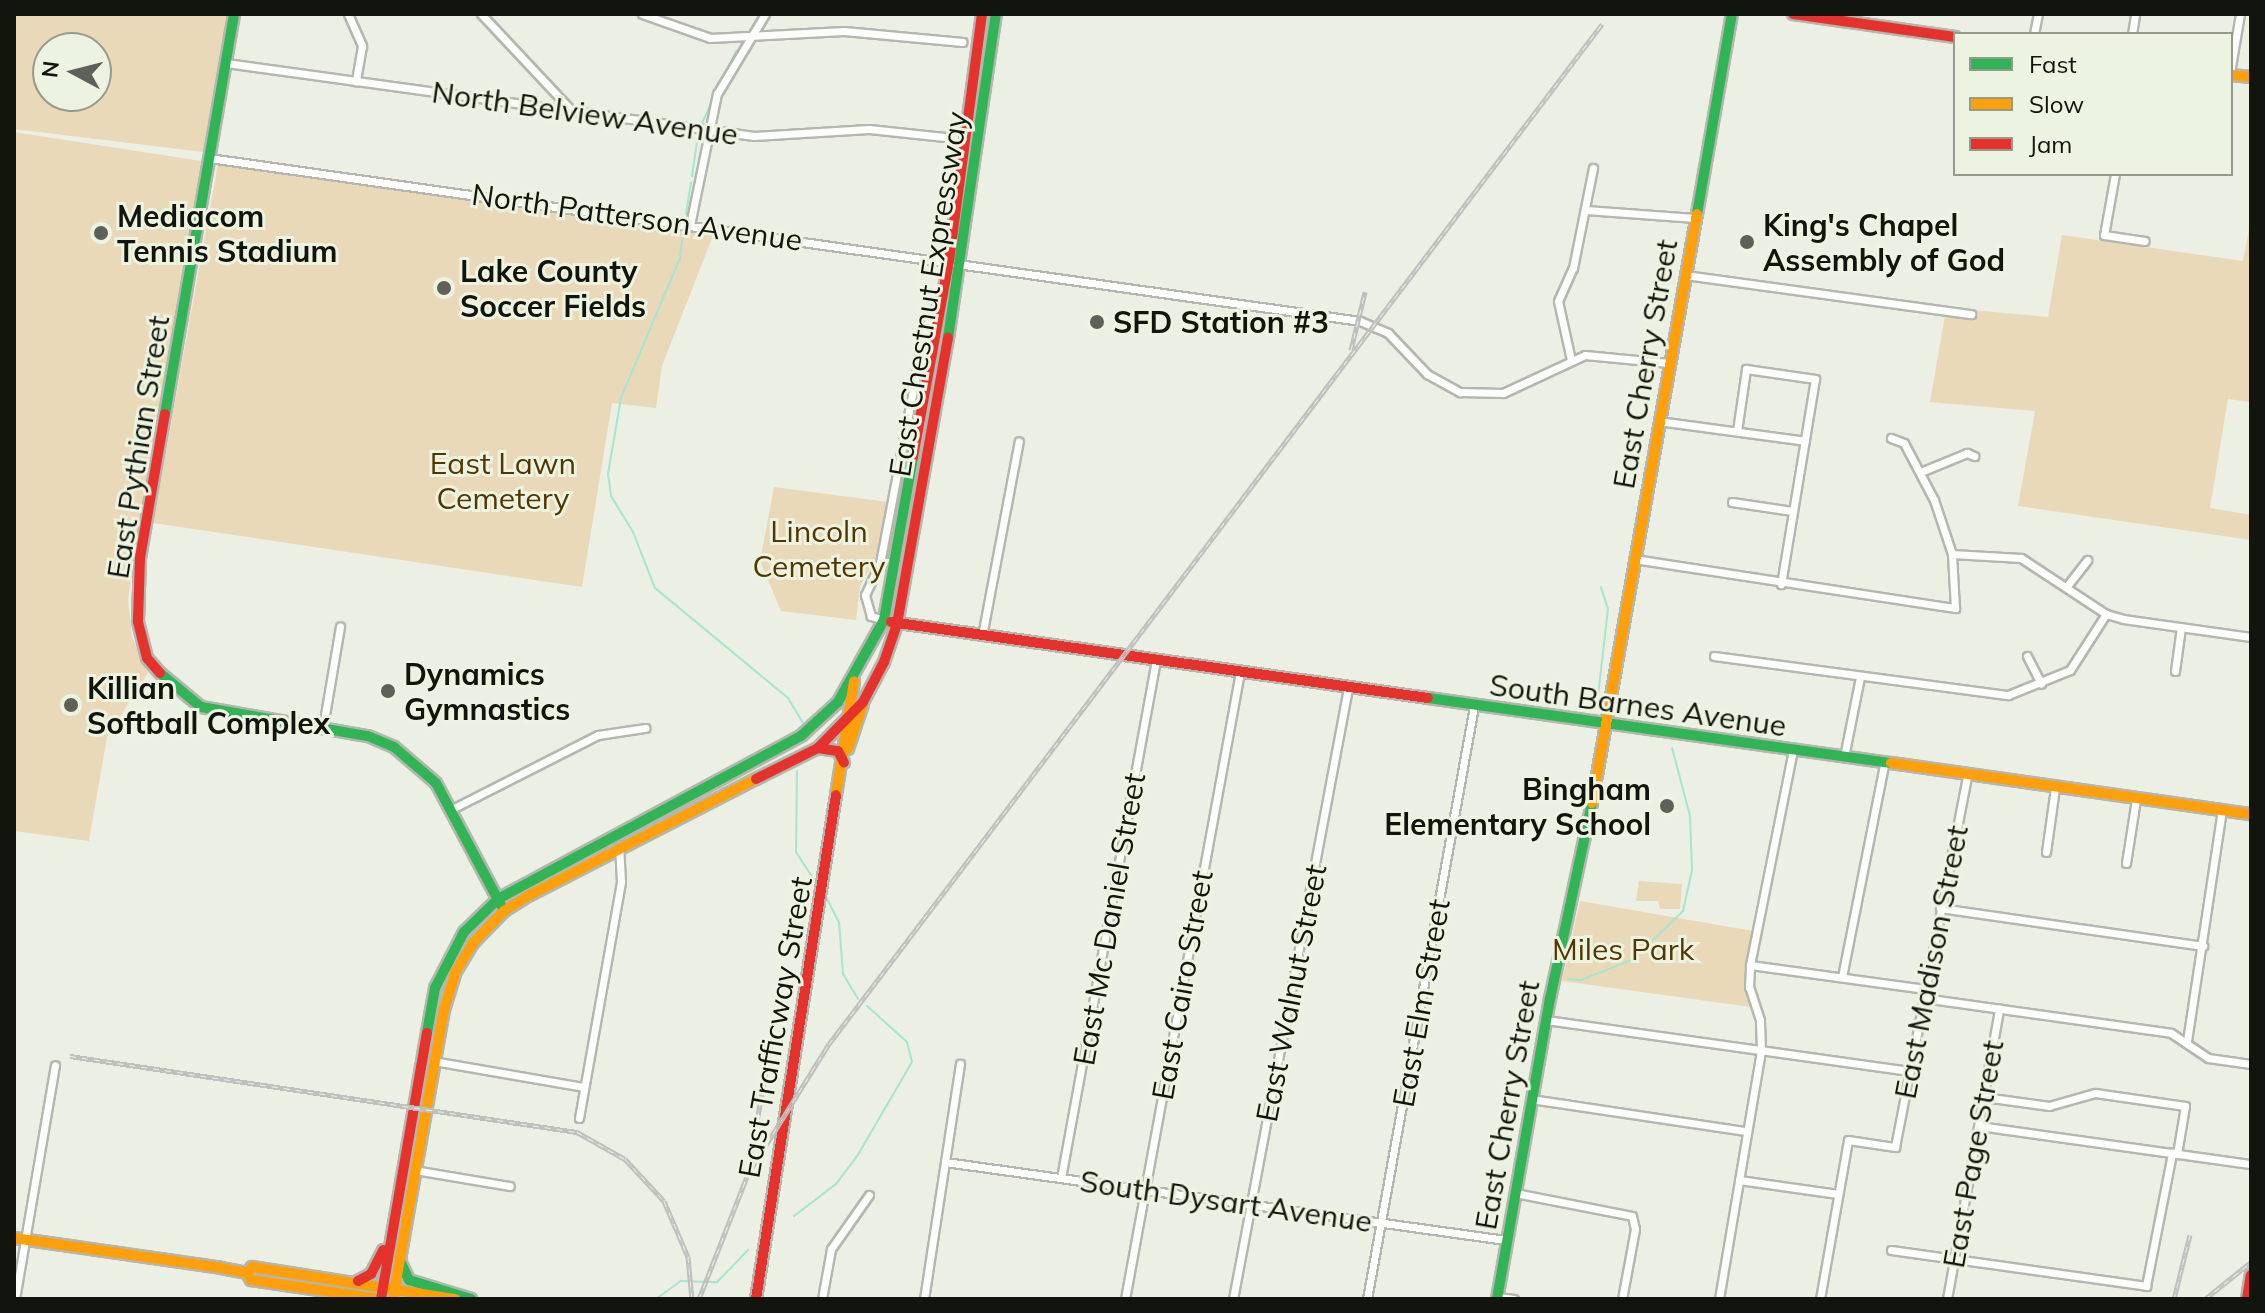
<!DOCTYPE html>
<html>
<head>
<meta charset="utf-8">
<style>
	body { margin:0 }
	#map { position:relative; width:2265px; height:1313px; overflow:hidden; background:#ebefe4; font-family:Mulish,sans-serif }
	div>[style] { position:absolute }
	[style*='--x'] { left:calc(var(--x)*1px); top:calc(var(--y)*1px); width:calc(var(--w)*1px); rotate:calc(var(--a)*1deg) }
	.green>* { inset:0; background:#ead9b8 }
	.stream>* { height:2px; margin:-1px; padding:0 1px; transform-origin:1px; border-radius:1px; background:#a6e5ce }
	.roads { filter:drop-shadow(2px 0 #b4b7af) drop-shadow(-2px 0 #b4b7af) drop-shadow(0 2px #b4b7af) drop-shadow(0 -2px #b4b7af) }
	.street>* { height:7px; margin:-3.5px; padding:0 3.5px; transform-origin:3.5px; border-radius:3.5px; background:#fcfdfb }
	.fast>* { height:10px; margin:-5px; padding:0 5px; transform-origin:5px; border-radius:5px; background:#30b455 }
	.slow>* { height:10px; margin:-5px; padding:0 5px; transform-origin:5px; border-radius:5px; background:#ff9f0a }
	.jam>* { height:10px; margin:-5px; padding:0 5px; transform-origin:5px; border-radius:5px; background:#e5322d }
	.rail>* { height:5px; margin-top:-2.5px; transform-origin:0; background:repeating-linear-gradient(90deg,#ecf3e0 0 6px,#bfc0bd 0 12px); box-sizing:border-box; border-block:2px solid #bfc0bd }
	.dots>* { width:22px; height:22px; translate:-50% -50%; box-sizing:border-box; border:4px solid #ecf3e0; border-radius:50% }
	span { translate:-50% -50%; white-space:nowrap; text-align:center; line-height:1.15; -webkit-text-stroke:6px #ecf3e0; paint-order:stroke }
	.street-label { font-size:30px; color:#12140e }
	.poi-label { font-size:30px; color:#12140e; font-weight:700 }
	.left { translate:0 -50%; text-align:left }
	.right { translate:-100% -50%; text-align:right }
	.park-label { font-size:30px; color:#523600 }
	.frame { position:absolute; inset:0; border:16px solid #12140e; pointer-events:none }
	.legend { position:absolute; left:1953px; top:32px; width:280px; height:144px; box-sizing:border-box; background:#ecf3e0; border:2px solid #959a8c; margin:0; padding:10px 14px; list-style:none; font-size:24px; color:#12140e }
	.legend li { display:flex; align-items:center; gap:16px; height:40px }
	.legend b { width:40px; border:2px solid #959a8c }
	.north { position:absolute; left:32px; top:32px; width:80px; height:80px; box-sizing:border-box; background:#ecf3e0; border:2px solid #959a8c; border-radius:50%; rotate:277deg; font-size:22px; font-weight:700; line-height:32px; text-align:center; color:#12140e }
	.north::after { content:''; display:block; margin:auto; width:28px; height:36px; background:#5e6159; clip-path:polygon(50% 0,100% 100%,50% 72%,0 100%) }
</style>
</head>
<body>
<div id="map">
	<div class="green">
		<i style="clip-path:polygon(evenodd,14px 14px,227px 14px,203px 152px,14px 129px,14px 14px,48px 48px,96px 48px,96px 96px,48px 96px,48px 48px)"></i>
		<i style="clip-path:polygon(14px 132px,201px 161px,128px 599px,132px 637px,148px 673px,107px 737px,89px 841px,14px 831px)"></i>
		<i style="clip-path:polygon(218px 164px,714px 233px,662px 366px,656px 408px,612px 403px,582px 587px,153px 523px)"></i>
		<i style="clip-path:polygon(2251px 219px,2251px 402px,2228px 399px,2210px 508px,2251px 515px,2251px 540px,2018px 506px,2035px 411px,1930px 402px,1945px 315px,1962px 309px,2048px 317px,2062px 235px,2243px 261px)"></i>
		<i style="clip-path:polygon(774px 487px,888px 502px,875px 560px,860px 586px,856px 620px,781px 611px,760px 561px)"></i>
		<i style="clip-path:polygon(1639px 881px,1682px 884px,1680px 909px,1660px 909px,1658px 901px,1636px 901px)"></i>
		<i style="clip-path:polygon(1580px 901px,1753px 931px,1746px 980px,1751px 1007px,1562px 981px)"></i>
	</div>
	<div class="stream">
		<i style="--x:702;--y:123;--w:80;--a:-64.7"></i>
		<i style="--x:692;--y:176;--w:41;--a:-81.7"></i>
		<i style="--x:686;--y:214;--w:32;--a:-81"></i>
		<i style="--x:683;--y:230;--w:28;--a:96"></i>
		<i style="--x:680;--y:258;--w:152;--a:112.9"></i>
		<i style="--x:621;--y:398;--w:77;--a:99.7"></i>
		<i style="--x:608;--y:474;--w:22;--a:82"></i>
		<i style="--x:611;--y:496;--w:42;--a:58.6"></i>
		<i style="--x:633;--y:532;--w:60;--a:68.6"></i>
		<i style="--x:655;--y:588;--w:173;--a:39.6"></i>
		<i style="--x:788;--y:698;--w:29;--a:59"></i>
		<i style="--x:1597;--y:705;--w:97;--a:-83.5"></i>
		<i style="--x:1608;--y:609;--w:23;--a:-108"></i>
		<i style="--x:797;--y:771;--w:81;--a:90.7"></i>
		<i style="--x:796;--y:852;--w:38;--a:57"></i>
		<i style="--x:824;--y:893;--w:33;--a:63"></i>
		<i style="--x:839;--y:922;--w:52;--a:85.6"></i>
		<i style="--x:843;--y:974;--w:29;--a:59"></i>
		<i style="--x:1568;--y:979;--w:13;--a:4"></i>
		<i style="--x:1581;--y:980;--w:57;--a:-21.6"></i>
		<i style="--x:1634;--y:959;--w:69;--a:-44.4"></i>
		<i style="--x:1683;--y:911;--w:42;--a:-77.6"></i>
		<i style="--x:1692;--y:870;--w:54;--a:-92.1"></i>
		<i style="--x:1690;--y:816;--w:70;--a:-104.8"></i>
		<i style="--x:794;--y:1216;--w:53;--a:-37.3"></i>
		<i style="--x:836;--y:1184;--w:39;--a:-53"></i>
		<i style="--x:859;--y:1153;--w:105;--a:-59.8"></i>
		<i style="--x:912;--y:1062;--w:21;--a:-104"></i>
		<i style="--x:907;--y:1042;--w:54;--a:-138"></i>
		<i style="--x:656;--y:1299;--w:31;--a:-36"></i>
		<i style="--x:681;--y:1281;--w:36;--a:2"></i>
		<i style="--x:717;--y:1282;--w:45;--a:-45.9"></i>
	</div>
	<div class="roads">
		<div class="street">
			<i style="--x:348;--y:14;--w:35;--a:66"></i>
			<i style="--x:362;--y:46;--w:36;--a:100"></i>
			<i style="--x:481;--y:14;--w:132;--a:46.8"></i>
			<i style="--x:642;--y:14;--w:72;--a:19.4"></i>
			<i style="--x:710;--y:38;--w:134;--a:-3"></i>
			<i style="--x:844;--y:31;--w:119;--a:5.3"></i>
			<i style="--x:2034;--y:34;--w:20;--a:-79"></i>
			<i style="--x:2132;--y:34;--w:20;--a:-81"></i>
			<i style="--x:226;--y:63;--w:533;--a:7.87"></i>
			<i style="--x:754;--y:136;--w:115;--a:-3.5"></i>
			<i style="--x:869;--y:129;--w:76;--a:6"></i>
			<i style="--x:2231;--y:67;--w:54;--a:-80.4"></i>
			<i style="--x:209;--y:158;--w:1162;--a:8.06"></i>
			<i style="--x:1360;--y:321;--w:30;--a:23"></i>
			<i style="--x:1388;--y:333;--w:57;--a:46.4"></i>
			<i style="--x:1427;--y:374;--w:38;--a:29"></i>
			<i style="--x:1460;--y:392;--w:43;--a:1.3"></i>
			<i style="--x:1503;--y:393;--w:90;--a:-24.9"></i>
			<i style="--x:1585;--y:355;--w:84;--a:5.4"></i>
			<i style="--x:2115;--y:174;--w:62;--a:100.2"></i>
			<i style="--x:2104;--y:235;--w:41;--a:8.3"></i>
			<i style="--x:1586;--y:210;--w:109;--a:4.2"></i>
			<i style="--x:690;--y:225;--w:134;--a:-78.4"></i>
			<i style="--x:717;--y:94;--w:93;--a:-59"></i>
			<i style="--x:1685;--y:275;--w:289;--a:7.8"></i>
			<i style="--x:1571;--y:360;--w:60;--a:-102.4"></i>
			<i style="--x:1558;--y:301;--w:36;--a:-66"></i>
			<i style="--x:1573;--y:268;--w:102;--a:-78.7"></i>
			<i style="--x:1658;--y:421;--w:148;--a:7.7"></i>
			<i style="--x:1737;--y:431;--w:63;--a:-81.7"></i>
			<i style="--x:1746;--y:369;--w:70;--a:8.2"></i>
			<i style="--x:1815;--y:379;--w:208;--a:99.4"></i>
			<i style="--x:1923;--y:471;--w:48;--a:-22.2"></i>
			<i style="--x:1967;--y:453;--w:8;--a:23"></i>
			<i style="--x:1732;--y:502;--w:61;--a:8.5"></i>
			<i style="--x:1952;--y:554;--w:69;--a:3.3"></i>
			<i style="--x:2021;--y:558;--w:102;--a:33.4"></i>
			<i style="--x:2106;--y:614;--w:18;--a:16"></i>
			<i style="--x:2123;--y:619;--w:129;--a:8"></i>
			<i style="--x:1634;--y:559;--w:325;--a:8.7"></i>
			<i style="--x:1955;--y:608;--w:54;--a:-93.2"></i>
			<i style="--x:1952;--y:554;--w:57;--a:-108.4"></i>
			<i style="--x:1934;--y:500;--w:64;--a:-117.8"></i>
			<i style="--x:1904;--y:443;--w:14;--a:-159"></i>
			<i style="--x:2067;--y:586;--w:33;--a:-52"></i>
			<i style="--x:884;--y:620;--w:14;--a:-163"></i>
			<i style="--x:871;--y:616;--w:22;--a:-106"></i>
			<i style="--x:865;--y:595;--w:35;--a:-65"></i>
			<i style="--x:880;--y:563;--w:239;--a:-79.2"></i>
			<i style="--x:925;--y:328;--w:28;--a:-63"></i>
			<i style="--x:982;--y:636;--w:198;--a:-79.3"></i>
			<i style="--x:1714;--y:656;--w:297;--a:7.6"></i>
			<i style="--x:2008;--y:695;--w:67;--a:-22"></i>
			<i style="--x:2070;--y:670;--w:67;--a:-57.3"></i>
			<i style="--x:2027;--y:656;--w:31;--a:63"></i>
			<i style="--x:2175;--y:671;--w:44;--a:-82.2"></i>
			<i style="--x:323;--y:727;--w:102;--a:-80.4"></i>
			<i style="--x:1844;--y:757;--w:82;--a:-78.7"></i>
			<i style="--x:450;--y:810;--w:166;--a:-26.9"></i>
			<i style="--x:598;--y:735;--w:48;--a:-8.5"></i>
			<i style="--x:2046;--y:852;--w:65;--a:-82"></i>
			<i style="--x:2126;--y:863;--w:65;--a:-81.1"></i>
			<i style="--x:1940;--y:908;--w:266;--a:8.2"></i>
			<i style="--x:1750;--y:965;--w:177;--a:7.8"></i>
			<i style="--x:1842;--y:977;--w:217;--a:-78.8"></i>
			<i style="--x:1923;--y:998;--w:250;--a:8"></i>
			<i style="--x:2171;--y:1033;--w:45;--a:34"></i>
			<i style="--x:2208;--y:1058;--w:43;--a:7.9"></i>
			<i style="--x:1546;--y:1020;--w:367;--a:8"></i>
			<i style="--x:2187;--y:1041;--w:234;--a:-81.4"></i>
			<i style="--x:433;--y:1061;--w:153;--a:9.8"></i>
			<i style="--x:1984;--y:1097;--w:66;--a:7.9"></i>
			<i style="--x:2049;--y:1106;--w:48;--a:-15.8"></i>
			<i style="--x:2095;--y:1093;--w:91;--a:8.2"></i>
			<i style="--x:2185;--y:1106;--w:49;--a:99.5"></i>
			<i style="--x:1531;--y:1099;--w:217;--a:8.5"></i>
			<i style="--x:579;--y:1118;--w:240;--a:-79.9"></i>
			<i style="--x:621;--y:882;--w:34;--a:-93"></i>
			<i style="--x:1979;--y:1126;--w:275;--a:8"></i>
			<i style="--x:945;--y:1162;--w:566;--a:7.92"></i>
			<i style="--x:414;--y:1170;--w:97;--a:9.5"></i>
			<i style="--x:1061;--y:1178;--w:527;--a:-79.61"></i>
			<i style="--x:1739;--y:1180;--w:100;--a:8"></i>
			<i style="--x:1515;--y:1193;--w:119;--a:11.1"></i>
			<i style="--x:1632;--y:1216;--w:13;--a:77"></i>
			<i style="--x:1635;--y:1229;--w:71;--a:100.5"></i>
			<i style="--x:1891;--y:1250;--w:258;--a:8"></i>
			<i style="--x:2146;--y:1286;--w:136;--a:-78.9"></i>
			<i style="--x:1497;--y:1297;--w:17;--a:7"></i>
			<i style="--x:15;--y:1299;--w:237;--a:-80.3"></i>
			<i style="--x:822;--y:1299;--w:51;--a:-79.8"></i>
			<i style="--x:831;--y:1249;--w:66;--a:-54.9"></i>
			<i style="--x:924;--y:1299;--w:238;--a:-81.3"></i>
			<i style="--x:1125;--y:1299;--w:637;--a:-79.61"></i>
			<i style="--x:1233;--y:1299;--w:622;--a:-79.34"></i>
			<i style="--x:1367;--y:1299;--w:603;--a:-79.77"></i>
			<i style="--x:1719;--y:1299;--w:253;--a:-80.4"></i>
			<i style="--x:1761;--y:1050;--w:30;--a:-92"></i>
			<i style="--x:1760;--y:1020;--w:35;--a:-108"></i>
			<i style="--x:1749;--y:987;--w:22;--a:-87"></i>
			<i style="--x:1750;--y:965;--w:219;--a:-78.7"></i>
			<i style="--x:1820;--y:1299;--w:161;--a:-80"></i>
			<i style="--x:1848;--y:1140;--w:48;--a:8.5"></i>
			<i style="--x:1895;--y:1147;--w:378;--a:-79"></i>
			<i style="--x:1947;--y:1299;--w:295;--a:-79.8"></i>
		</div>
		<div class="fast">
			<i style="--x:1697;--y:214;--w:203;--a:-80.1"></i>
			<i style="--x:948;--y:338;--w:328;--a:-81.6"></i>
			<i style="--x:165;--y:414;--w:406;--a:-80.2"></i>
			<i style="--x:160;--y:673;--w:53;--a:39.7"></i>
			<i style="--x:201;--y:707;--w:169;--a:9.9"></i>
			<i style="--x:368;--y:736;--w:28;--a:23"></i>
			<i style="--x:394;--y:747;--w:55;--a:40.6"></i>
			<i style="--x:436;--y:783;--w:138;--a:62"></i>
			<i style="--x:1428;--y:698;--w:468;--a:8"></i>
			<i style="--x:427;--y:1033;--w:46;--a:-79.9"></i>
			<i style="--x:435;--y:988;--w:63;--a:-62.6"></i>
			<i style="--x:464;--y:932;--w:47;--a:-44.1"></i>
			<i style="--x:498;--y:899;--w:345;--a:-28.3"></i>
			<i style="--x:802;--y:735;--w:49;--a:-42.5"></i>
			<i style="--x:838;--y:702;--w:94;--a:-60.7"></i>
			<i style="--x:884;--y:620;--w:166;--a:-79.9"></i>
			<i style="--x:401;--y:1263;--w:19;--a:65"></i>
			<i style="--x:409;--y:1280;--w:65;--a:17"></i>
			<i style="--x:1497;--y:1299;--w:305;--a:-80"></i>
			<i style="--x:1550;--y:999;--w:200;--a:-77.9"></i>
		</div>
		<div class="slow">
			<i style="--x:2231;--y:75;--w:20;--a:6"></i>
			<i style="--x:848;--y:749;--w:47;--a:-71.6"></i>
			<i style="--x:1891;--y:763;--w:364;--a:8.1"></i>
			<i style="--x:836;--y:795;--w:115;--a:-81"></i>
			<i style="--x:1592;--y:803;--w:598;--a:-79.89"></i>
			<i style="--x:14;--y:1238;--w:209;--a:8.2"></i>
			<i style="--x:221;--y:1268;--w:26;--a:11"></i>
			<i style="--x:247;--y:1273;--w:8;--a:60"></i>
			<i style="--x:251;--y:1280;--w:129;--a:8.4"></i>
			<i style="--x:247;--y:1273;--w:8;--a:-50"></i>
			<i style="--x:252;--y:1267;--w:206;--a:9"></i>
			<i style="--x:393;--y:1299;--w:293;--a:-80"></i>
			<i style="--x:444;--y:1010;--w:39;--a:-73"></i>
			<i style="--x:455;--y:973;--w:35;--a:-59"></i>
			<i style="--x:473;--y:943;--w:45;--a:-45.9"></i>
			<i style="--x:504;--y:911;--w:31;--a:-32"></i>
			<i style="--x:530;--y:895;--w:254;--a:-27.2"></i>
		</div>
		<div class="jam">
			<i style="--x:1793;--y:14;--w:164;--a:8.1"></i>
			<i style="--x:913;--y:457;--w:199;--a:-79.6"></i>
			<i style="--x:949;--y:261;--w:249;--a:-82.4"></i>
			<i style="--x:891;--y:622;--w:542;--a:8.06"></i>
			<i style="--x:160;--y:673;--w:20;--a:-131"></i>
			<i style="--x:147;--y:658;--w:38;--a:-104"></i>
			<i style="--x:138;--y:621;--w:63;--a:-88.2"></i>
			<i style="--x:140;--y:558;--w:146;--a:-80.2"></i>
			<i style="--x:818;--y:748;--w:20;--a:9"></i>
			<i style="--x:838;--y:751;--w:13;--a:63"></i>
			<i style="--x:756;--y:779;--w:69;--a:-26.6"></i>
			<i style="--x:818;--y:748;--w:64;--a:-45.6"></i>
			<i style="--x:863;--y:702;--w:45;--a:-62.3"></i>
			<i style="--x:884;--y:662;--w:40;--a:-71.1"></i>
			<i style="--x:897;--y:624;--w:291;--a:-79.9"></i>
			<i style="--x:358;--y:1281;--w:15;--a:-28"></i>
			<i style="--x:371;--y:1274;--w:27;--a:-63"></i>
			<i style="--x:381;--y:1299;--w:270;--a:-80.2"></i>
			<i style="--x:756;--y:1299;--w:510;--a:-80.98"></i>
			<i style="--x:2247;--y:1299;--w:24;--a:-81"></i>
		</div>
	</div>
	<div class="rail">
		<i style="--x:1351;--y:350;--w:60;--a:-76.4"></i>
		<i style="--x:70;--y:1056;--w:513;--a:8.53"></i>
		<i style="--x:577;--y:1132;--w:55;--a:29.4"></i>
		<i style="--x:625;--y:1159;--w:57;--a:47.1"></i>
		<i style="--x:664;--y:1201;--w:61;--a:66.8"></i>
		<i style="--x:688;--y:1257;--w:42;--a:84.6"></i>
		<i style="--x:751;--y:1154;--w:123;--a:-79.7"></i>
		<i style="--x:699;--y:1299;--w:134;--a:-68.6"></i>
		<i style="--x:748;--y:1174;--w:153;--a:-58.1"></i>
		<i style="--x:829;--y:1044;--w:1280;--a:-52.84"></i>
		<i style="--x:2174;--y:1299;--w:66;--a:-76"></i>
		<i style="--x:2205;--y:1299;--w:59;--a:-38.8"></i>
	</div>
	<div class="dots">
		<i style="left:101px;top:233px;background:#5e6159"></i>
		<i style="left:1747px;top:242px;background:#5e6159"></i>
		<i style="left:444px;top:288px;background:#5e6159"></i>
		<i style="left:1097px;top:322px;background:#5e6159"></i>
		<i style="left:388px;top:691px;background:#5e6159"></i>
		<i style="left:71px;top:705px;background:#5e6159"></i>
		<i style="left:1667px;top:806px;background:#5e6159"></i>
	</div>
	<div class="street-label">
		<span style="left:585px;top:113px;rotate:8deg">North Belview Avenue</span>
		<span style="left:637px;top:217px;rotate:8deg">North Patterson Avenue</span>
		<span style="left:928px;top:294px;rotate:-81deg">East Chestnut Expressway</span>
		<span style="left:1645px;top:364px;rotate:-80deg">East Cherry Street</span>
		<span style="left:138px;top:447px;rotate:-81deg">East Pythian Street</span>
		<span style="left:1638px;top:705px;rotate:8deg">South Barnes Avenue</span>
		<span style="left:1109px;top:919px;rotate:-80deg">East Mc Daniel Street</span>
		<span style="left:1931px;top:962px;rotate:-79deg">East Madison Street</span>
		<span style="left:1182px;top:985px;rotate:-80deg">East Cairo Street</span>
		<span style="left:1291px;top:993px;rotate:-79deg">East Walnut Street</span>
		<span style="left:1421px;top:1003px;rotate:-80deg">East Elm Street</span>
		<span style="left:775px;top:1027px;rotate:-80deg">East Trafficway Street</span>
		<span style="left:1507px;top:1105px;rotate:-80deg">East Cherry Street</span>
		<span style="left:1973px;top:1154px;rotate:-80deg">East Page Street</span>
		<span style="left:1226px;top:1201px;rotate:8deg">South Dysart Avenue</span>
	</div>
	<div class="poi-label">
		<span class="left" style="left:117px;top:233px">Mediacom<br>Tennis Stadium</span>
		<span class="left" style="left:1763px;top:242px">King's Chapel<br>Assembly of God</span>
		<span class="left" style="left:460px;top:288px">Lake County<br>Soccer Fields</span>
		<span class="left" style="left:1113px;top:322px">SFD Station #3</span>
		<span class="left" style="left:404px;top:691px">Dynamics<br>Gymnastics</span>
		<span class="left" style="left:87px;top:705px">Killian<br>Softball Complex</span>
		<span class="right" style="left:1651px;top:806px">Bingham<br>Elementary School</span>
	</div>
	<div class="park-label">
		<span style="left:503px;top:480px">East Lawn<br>Cemetery</span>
		<span style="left:819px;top:548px">Lincoln<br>Cemetery</span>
		<span style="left:1623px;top:949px">Miles Park</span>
	</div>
	<div class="frame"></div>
	<ul class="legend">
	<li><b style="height:10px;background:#30b455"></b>Fast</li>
	<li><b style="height:10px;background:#ff9f0a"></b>Slow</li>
	<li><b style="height:10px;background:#e5322d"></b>Jam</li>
	</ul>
	<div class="north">N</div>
</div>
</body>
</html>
